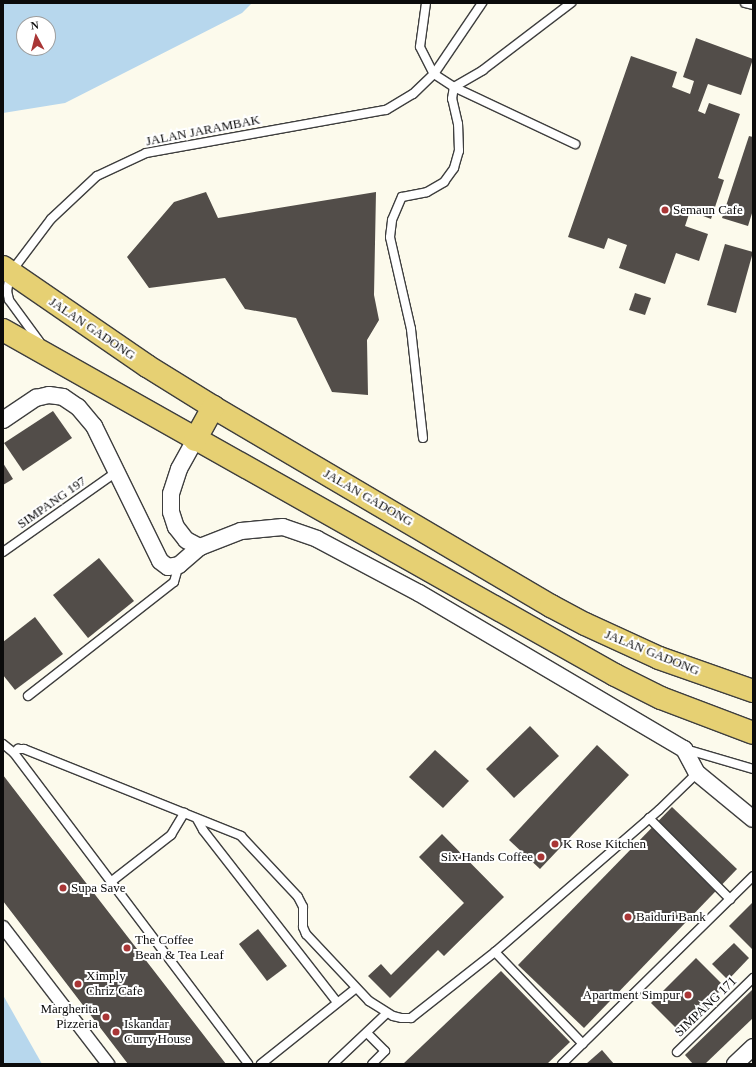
<!DOCTYPE html>
<html>
<head>
<meta charset="utf-8">
<style>
	body { margin:0 }
	#map { position:relative; width:756px; height:1067px; overflow:hidden; background:#fcfaec; font-family:Georgia,serif }
	div>[style] { position:absolute }
	[style*='--x'] { left:calc(var(--x)*1px); top:calc(var(--y)*1px); width:calc(var(--w)*1px); rotate:calc(var(--a)*1deg) }
	.water>* { inset:0; background:#b7d7ed }
	.building>* { inset:0; background:#524d49 }
	.roads { filter:drop-shadow(1px 0 #3e3e3e) drop-shadow(-1px 0 #3e3e3e) drop-shadow(0 1px #3e3e3e) drop-shadow(0 -1px #3e3e3e) }
	.service>* { height:8px; margin:-4px; padding:0 4px; transform-origin:4px; border-radius:4px; background:#fff }
	.pedestrian>* { height:12px; margin:-6px; padding:0 6px; transform-origin:6px; border-radius:6px; background:#fff }
	.minor>* { height:16px; margin:-8px; padding:0 8px; transform-origin:8px; border-radius:8px; background:#fff }
	.primary>* { height:22px; margin:-11px; padding:0 11px; transform-origin:11px; border-radius:11px; background:#e6d073 }
	.dots>* { width:11px; height:11px; translate:-50% -50%; box-sizing:border-box; border:2px solid #fff; border-radius:50% }
	span { translate:-50% -50%; white-space:nowrap; text-align:center; line-height:1.15; -webkit-text-stroke:4px #fff; paint-order:stroke }
	.street-label { font-size:13px; color:#0b0b0b }
	.poi-label { font-size:13px; color:#0b0b0b }
	.left { translate:0 -50%; text-align:left }
	.right { translate:-100% -50%; text-align:right }
	.frame { position:absolute; inset:0; border:4px solid #0b0b0b; pointer-events:none }
	.north { position:absolute; left:16px; top:16px; width:40px; height:40px; box-sizing:border-box; background:#fff; border:1px solid #9d9d9d; border-radius:50%; rotate:353deg; font-size:11px; font-weight:700; line-height:16px; text-align:center; color:#0b0b0b }
	.north::after { content:''; display:block; margin:auto; width:14px; height:18px; background:#a93636; clip-path:polygon(50% 0,100% 100%,50% 72%,0 100%) }
</style>
</head>
<body>
<div id="map">
	<div class="water">
		<i style="clip-path:polygon(evenodd,3px 3px,252px 3px,242px 13px,65px 103px,3px 113px,3px 3px,24px 24px,48px 24px,48px 48px,24px 48px,24px 24px)"></i>
		<i style="clip-path:polygon(3px 995px,42px 1064px,3px 1064px)"></i>
	</div>
	<div class="building">
		<i style="clip-path:polygon(696px 38px,753px 59px,741px 95px,708px 84px,698px 111px,705px 114px,709px 103px,740px 114px,718px 178px,724px 180px,711px 219px,690px 211px,685px 226px,708px 234px,699px 261px,676px 253px,665px 284px,619px 268px,627px 245px,608px 238px,604px 249px,568px 237px,631px 56px,677px 72px,672px 87px,690px 94px,694px 81px,683px 77px)"></i>
		<i style="clip-path:polygon(749px 136px,753px 137px,753px 210px,748px 226px,722px 218px)"></i>
		<i style="clip-path:polygon(206px 192px,218px 218px,376px 192px,374px 295px,379px 320px,367px 340px,368px 395px,332px 392px,296px 318px,245px 309px,225px 278px,149px 288px,127px 257px,174px 202px)"></i>
		<i style="clip-path:polygon(725px 244px,753px 252px,736px 313px,707px 305px)"></i>
		<i style="clip-path:polygon(635px 293px,651px 298px,645px 315px,629px 310px)"></i>
		<i style="clip-path:polygon(53px 411px,72px 438px,23px 471px,4px 443px)"></i>
		<i style="clip-path:polygon(3px 463px,13px 479px,3px 485px)"></i>
		<i style="clip-path:polygon(99px 558px,134px 601px,88px 638px,53px 595px)"></i>
		<i style="clip-path:polygon(35px 617px,63px 654px,15px 690px,3px 675px,3px 642px)"></i>
		<i style="clip-path:polygon(530px 726px,559px 756px,514px 798px,486px 769px)"></i>
		<i style="clip-path:polygon(597px 745px,629px 775px,540px 869px,509px 840px)"></i>
		<i style="clip-path:polygon(435px 750px,469px 781px,443px 808px,409px 777px)"></i>
		<i style="clip-path:polygon(3px 775px,93px 892px,226px 1064px,128px 1064px,66px 983px,3px 901px)"></i>
		<i style="clip-path:polygon(672px 807px,737px 869px,584px 1028px,518px 965px)"></i>
		<i style="clip-path:polygon(442px 834px,504px 897px,444px 956px,438px 950px,390px 998px,368px 976px,381px 964px,391px 975px,464px 903px,419px 857px)"></i>
		<i style="clip-path:polygon(753px 902px,753px 950px,729px 926px)"></i>
		<i style="clip-path:polygon(258px 929px,287px 966px,267px 981px,239px 944px)"></i>
		<i style="clip-path:polygon(734px 943px,749px 958px,728px 980px,712px 964px)"></i>
		<i style="clip-path:polygon(696px 958px,725px 987px,680px 1032px,651px 1003px)"></i>
		<i style="clip-path:polygon(501px 971px,570px 1042px,547px 1064px,403px 1064px)"></i>
		<i style="clip-path:polygon(753px 989px,753px 1018px,705px 1064px,693px 1064px,685px 1055px)"></i>
		<i style="clip-path:polygon(602px 1050px,614px 1064px,586px 1064px)"></i>
	</div>
	<div class="roads">
		<div class="service">
			<i style="--x:426;--y:3;--w:44;--a:97.8"></i>
			<i style="--x:420;--y:47;--w:30;--a:63"></i>
			<i style="--x:434;--y:74;--w:24;--a:33"></i>
			<i style="--x:454;--y:87;--w:134;--a:25.2"></i>
			<i style="--x:745;--y:3;--w:8;--a:14"></i>
			<i style="--x:11;--y:272;--w:66;--a:-53"></i>
			<i style="--x:51;--y:219;--w:63;--a:-43.1"></i>
			<i style="--x:97;--y:176;--w:54;--a:-25.1"></i>
			<i style="--x:146;--y:153;--w:244;--a:-10.2"></i>
			<i style="--x:386;--y:110;--w:31;--a:-31"></i>
			<i style="--x:413;--y:94;--w:29;--a:-44"></i>
			<i style="--x:434;--y:74;--w:86;--a:-55.9"></i>
			<i style="--x:10;--y:273;--w:18;--a:99"></i>
			<i style="--x:7;--y:291;--w:9;--a:77"></i>
			<i style="--x:9;--y:300;--w:51;--a:53.8"></i>
			<i style="--x:423;--y:438;--w:110;--a:-96.3"></i>
			<i style="--x:411;--y:329;--w:94;--a:-102.9"></i>
			<i style="--x:390;--y:237;--w:17;--a:-83"></i>
			<i style="--x:392;--y:220;--w:25;--a:-67"></i>
			<i style="--x:402;--y:197;--w:25;--a:-11"></i>
			<i style="--x:427;--y:192;--w:20;--a:-30"></i>
			<i style="--x:444;--y:182;--w:17;--a:-54"></i>
			<i style="--x:454;--y:168;--w:18;--a:-74"></i>
			<i style="--x:459;--y:151;--w:27;--a:-92"></i>
			<i style="--x:458;--y:124;--w:26;--a:-103"></i>
			<i style="--x:452;--y:99;--w:12;--a:-81"></i>
			<i style="--x:454;--y:87;--w:34;--a:-30"></i>
			<i style="--x:483;--y:70;--w:111;--a:-37.3"></i>
			<i style="--x:3;--y:552;--w:137;--a:-35.2"></i>
			<i style="--x:28;--y:696;--w:185;--a:-38"></i>
			<i style="--x:174;--y:582;--w:18;--a:-74"></i>
			<i style="--x:3;--y:744;--w:14;--a:39"></i>
			<i style="--x:14;--y:753;--w:389;--a:53"></i>
			<i style="--x:685;--y:749;--w:71;--a:16.4"></i>
			<i style="--x:14;--y:753;--w:6;--a:-45"></i>
			<i style="--x:18;--y:749;--w:6;--a:0"></i>
			<i style="--x:24;--y:749;--w:234;--a:21.8"></i>
			<i style="--x:241;--y:836;--w:83;--a:46.9"></i>
			<i style="--x:298;--y:897;--w:11;--a:63"></i>
			<i style="--x:303;--y:907;--w:20;--a:90"></i>
			<i style="--x:303;--y:927;--w:8;--a:67"></i>
			<i style="--x:306;--y:934;--w:92;--a:46.8"></i>
			<i style="--x:369;--y:1001;--w:28;--a:32"></i>
			<i style="--x:393;--y:1016;--w:9;--a:13"></i>
			<i style="--x:402;--y:1018;--w:9;--a:0"></i>
			<i style="--x:411;--y:1018;--w:107;--a:-38.2"></i>
			<i style="--x:495;--y:952;--w:217;--a:-40.9"></i>
			<i style="--x:659;--y:810;--w:53;--a:-44.2"></i>
			<i style="--x:649;--y:818;--w:115;--a:45"></i>
			<i style="--x:197;--y:819;--w:13;--a:61"></i>
			<i style="--x:203;--y:830;--w:218;--a:52.1"></i>
			<i style="--x:112;--y:881;--w:75;--a:-37.9"></i>
			<i style="--x:171;--y:835;--w:26;--a:-59"></i>
			<i style="--x:495;--y:952;--w:127;--a:46.3"></i>
			<i style="--x:368;--y:1034;--w:24;--a:45"></i>
			<i style="--x:385;--y:1051;--w:18;--a:135"></i>
			<i style="--x:677;--y:1052;--w:106;--a:-44.2"></i>
			<i style="--x:261;--y:1064;--w:120;--a:-38.6"></i>
			<i style="--x:333;--y:1064;--w:74;--a:-43.4"></i>
			<i style="--x:562;--y:1064;--w:268;--a:-44.5"></i>
		</div>
		<div class="pedestrian">
			<i style="--x:3;--y:927;--w:173;--a:52.5"></i>
		</div>
		<div class="minor">
			<i style="--x:3;--y:420;--w:40;--a:-34"></i>
			<i style="--x:36;--y:398;--w:13;--a:-13"></i>
			<i style="--x:49;--y:395;--w:14;--a:8"></i>
			<i style="--x:63;--y:397;--w:18;--a:34"></i>
			<i style="--x:78;--y:407;--w:25;--a:50"></i>
			<i style="--x:94;--y:426;--w:150;--a:63.9"></i>
			<i style="--x:160;--y:561;--w:10;--a:37"></i>
			<i style="--x:168;--y:567;--w:11;--a:-10"></i>
			<i style="--x:179;--y:565;--w:28;--a:-41"></i>
			<i style="--x:195;--y:440;--w:33;--a:119"></i>
			<i style="--x:179;--y:469;--w:26;--a:108"></i>
			<i style="--x:171;--y:494;--w:18;--a:90"></i>
			<i style="--x:171;--y:512;--w:16;--a:72"></i>
			<i style="--x:176;--y:527;--w:16;--a:52"></i>
			<i style="--x:186;--y:540;--w:16;--a:27"></i>
			<i style="--x:200;--y:547;--w:44;--a:-21.3"></i>
			<i style="--x:241;--y:531;--w:42;--a:-5.4"></i>
			<i style="--x:283;--y:527;--w:36;--a:19"></i>
			<i style="--x:317;--y:539;--w:115;--a:27.9"></i>
			<i style="--x:419;--y:593;--w:308;--a:30.5"></i>
			<i style="--x:684;--y:749;--w:27;--a:62"></i>
			<i style="--x:697;--y:773;--w:72;--a:39.4"></i>
			<i style="--x:735;--y:1064;--w:25;--a:-43"></i>
		</div>
		<div class="primary">
			<i style="--x:3;--y:267;--w:175;--a:34.5"></i>
			<i style="--x:147;--y:366;--w:78;--a:31.8"></i>
			<i style="--x:213;--y:407;--w:392;--a:30.5"></i>
			<i style="--x:551;--y:606;--w:38;--a:28"></i>
			<i style="--x:585;--y:624;--w:81;--a:24.7"></i>
			<i style="--x:659;--y:658;--w:100;--a:19.3"></i>
			<i style="--x:3;--y:330;--w:703;--a:29.41"></i>
			<i style="--x:615;--y:675;--w:51;--a:26.6"></i>
			<i style="--x:661;--y:698;--w:98;--a:20.8"></i>
			<i style="--x:195;--y:440;--w:38;--a:-61"></i>
		</div>
	</div>
	<div class="dots">
		<i style="left:665px;top:210px;background:#a93636"></i>
		<i style="left:555px;top:844px;background:#a93636"></i>
		<i style="left:541px;top:857px;background:#a93636"></i>
		<i style="left:63px;top:888px;background:#a93636"></i>
		<i style="left:628px;top:917px;background:#a93636"></i>
		<i style="left:127px;top:948px;background:#a93636"></i>
		<i style="left:78px;top:984px;background:#a93636"></i>
		<i style="left:688px;top:995px;background:#a93636"></i>
		<i style="left:106px;top:1017px;background:#a93636"></i>
		<i style="left:116px;top:1032px;background:#a93636"></i>
	</div>
	<div class="street-label">
		<span style="left:203px;top:131px;rotate:-11deg">JALAN JARAMBAK</span>
		<span style="left:92px;top:329px;rotate:34deg">JALAN GADONG</span>
		<span style="left:368px;top:498px;rotate:30deg">JALAN GADONG</span>
		<span style="left:52px;top:503px;rotate:-35deg">SIMPANG 197</span>
		<span style="left:652px;top:653px;rotate:22deg">JALAN GADONG</span>
		<span style="left:706px;top:1007px;rotate:-44deg">SIMPANG 171</span>
	</div>
	<div class="poi-label">
		<span class="left" style="left:673px;top:210px">Semaun Cafe</span>
		<span class="left" style="left:563px;top:844px">K Rose Kitchen</span>
		<span class="right" style="left:533px;top:857px">Six Hands Coffee</span>
		<span class="left" style="left:71px;top:888px">Supa Save</span>
		<span class="left" style="left:636px;top:917px">Baiduri Bank</span>
		<span class="left" style="left:135px;top:948px">The Coffee<br>Bean &amp; Tea Leaf</span>
		<span class="left" style="left:86px;top:984px">Ximply<br>Chriz Cafe</span>
		<span class="right" style="left:680px;top:995px">Apartment Simpur</span>
		<span class="right" style="left:98px;top:1017px">Margherita<br>Pizzeria</span>
		<span class="left" style="left:124px;top:1032px">Iskandar<br>Curry House</span>
	</div>
	<div class="frame"></div>
	<div class="north">N</div>
</div>
</body>
</html>
